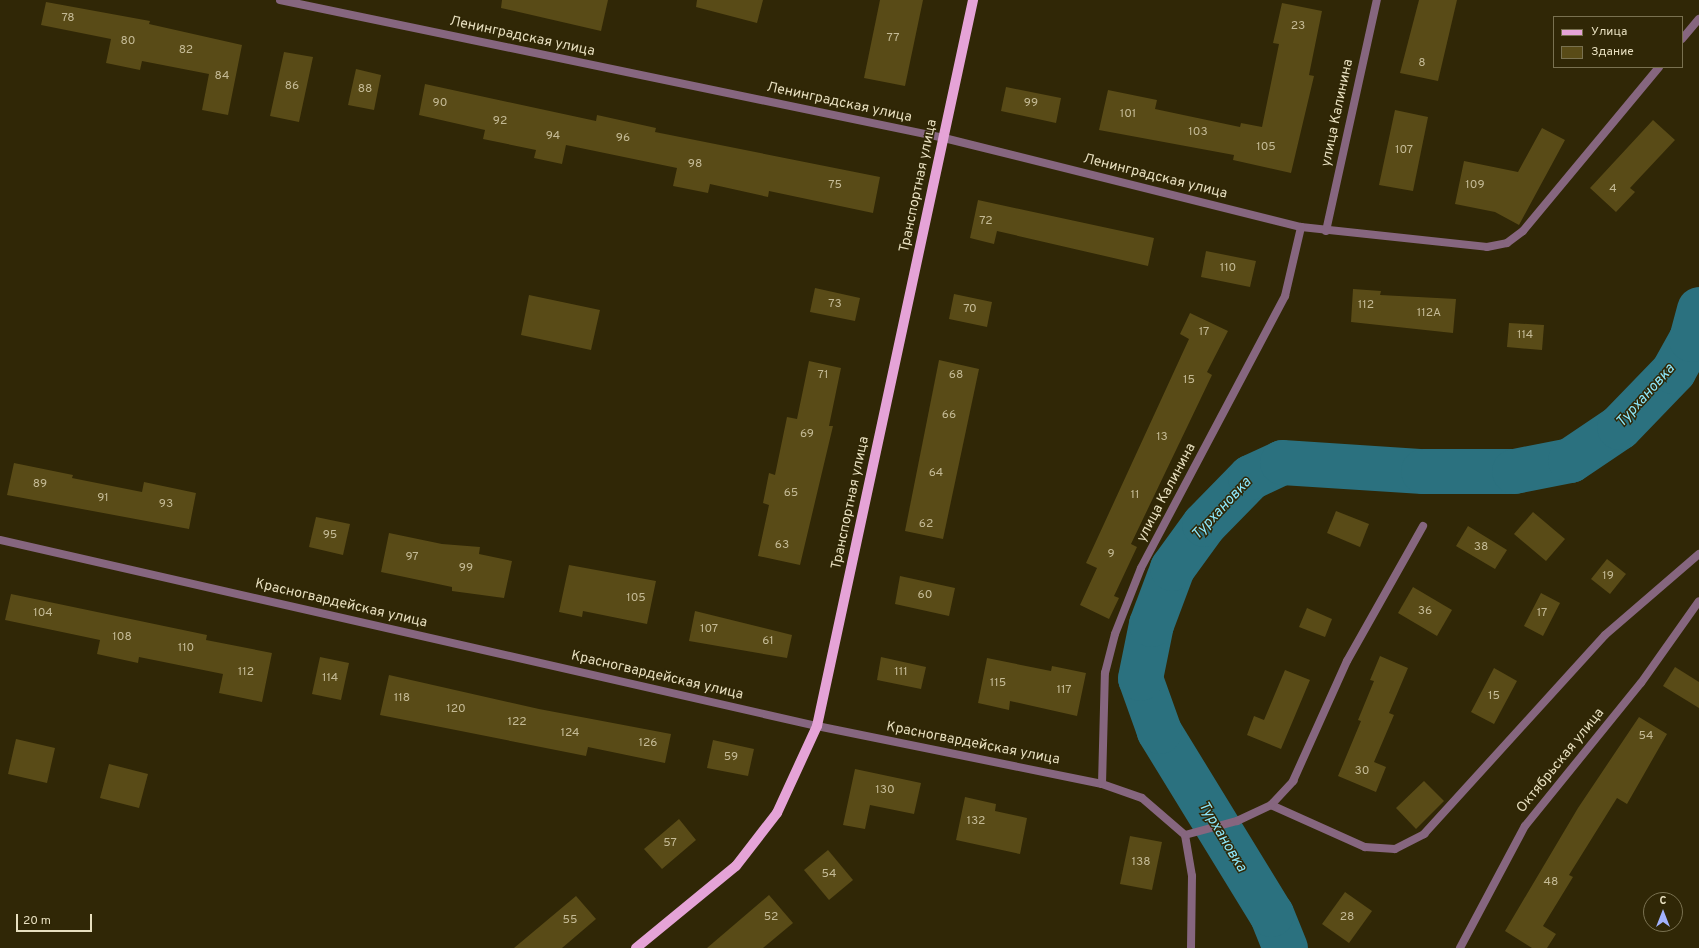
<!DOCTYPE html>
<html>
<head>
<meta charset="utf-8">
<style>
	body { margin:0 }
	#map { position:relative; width:1699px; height:948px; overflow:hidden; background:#302706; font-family:Overpass,sans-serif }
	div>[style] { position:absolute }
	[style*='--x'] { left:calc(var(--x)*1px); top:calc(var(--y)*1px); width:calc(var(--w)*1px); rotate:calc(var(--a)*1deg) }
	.river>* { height:45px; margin:-22.5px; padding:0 22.5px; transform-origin:22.5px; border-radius:22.5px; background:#2b717f }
	.building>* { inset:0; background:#594b17 }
	.service>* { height:8px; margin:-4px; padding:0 4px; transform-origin:4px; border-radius:4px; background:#86667f }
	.minor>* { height:8px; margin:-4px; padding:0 4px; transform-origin:4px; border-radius:4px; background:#86667f }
	.tertiary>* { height:8px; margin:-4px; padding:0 4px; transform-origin:4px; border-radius:4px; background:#86667f }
	.primary>* { height:10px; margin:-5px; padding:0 5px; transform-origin:5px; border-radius:5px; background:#e5a3d7 }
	span { translate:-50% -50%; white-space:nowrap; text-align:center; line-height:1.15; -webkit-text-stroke:3px #302706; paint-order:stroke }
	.number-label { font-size:12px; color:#c4ba95 }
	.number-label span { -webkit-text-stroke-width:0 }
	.street-label { font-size:14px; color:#e7dfbf }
	.water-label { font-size:15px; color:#8de7fb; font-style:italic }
	.legend { position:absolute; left:1553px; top:16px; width:130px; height:52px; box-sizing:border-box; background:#302706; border:1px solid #797150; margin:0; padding:5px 7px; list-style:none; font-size:12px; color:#e7dfbf }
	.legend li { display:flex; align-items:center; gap:8px; height:20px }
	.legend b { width:20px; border:1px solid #797150 }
	.north { position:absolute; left:1643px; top:892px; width:40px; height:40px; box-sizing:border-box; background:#302706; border:1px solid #797150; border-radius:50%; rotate:0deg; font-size:11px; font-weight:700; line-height:16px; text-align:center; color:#e7dfbf }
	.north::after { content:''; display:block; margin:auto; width:14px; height:18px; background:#a2b2fd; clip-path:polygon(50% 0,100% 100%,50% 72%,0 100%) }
	.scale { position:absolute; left:16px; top:914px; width:76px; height:18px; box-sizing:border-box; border:2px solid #e7dfbf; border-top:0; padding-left:5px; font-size:12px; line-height:14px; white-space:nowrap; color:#e7dfbf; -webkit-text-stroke:3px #302706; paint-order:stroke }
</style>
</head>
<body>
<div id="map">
	<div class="river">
		<i style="--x:1285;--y:948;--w:37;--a:-112"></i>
		<i style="--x:1271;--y:914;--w:215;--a:-121.5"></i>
		<i style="--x:1159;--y:731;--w:56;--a:-109.7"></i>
		<i style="--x:1140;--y:678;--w:55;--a:-78.5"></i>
		<i style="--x:1151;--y:624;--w:60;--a:-69.4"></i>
		<i style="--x:1172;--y:568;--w:54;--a:-54"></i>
		<i style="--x:1204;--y:524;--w:66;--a:-45.6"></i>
		<i style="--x:1250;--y:477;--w:35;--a:-25"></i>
		<i style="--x:1282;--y:462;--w:141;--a:3.7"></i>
		<i style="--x:1423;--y:471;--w:91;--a:0"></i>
		<i style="--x:1514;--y:471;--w:57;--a:-11.1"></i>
		<i style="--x:1570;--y:460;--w:59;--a:-34"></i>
		<i style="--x:1619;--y:427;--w:78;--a:-46"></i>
		<i style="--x:1673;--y:371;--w:37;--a:-61"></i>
		<i style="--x:1691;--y:339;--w:31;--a:-75"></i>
	</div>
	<div class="building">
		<i style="clip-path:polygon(502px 0,608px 0,601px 31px,501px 8px)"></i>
		<i style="clip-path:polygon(697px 0,763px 0,757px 23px,696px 7px)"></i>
		<i style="clip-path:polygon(880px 0,923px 0,905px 86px,864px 78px)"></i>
		<i style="clip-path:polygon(1419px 0,1457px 0,1438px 81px,1400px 73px)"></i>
		<i style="clip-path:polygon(46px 2px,150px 21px,149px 24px,242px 45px,228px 115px,202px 110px,209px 74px,142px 61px,140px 70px,106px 63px,111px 39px,41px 25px)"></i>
		<i style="clip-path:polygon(1282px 3px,1322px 11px,1309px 75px,1314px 76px,1291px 173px,1233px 160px,1234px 155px,1099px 130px,1108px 90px,1157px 100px,1155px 109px,1240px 127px,1241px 123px,1262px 127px,1279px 44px,1273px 43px)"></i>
		<i style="clip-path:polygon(284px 52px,313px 57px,299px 122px,270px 116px)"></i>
		<i style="clip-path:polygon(356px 69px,381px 75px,374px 110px,348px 105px)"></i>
		<i style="clip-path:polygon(425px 84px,596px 121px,597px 115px,656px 128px,655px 132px,880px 177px,873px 213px,769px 191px,768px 197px,710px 184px,708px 193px,673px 186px,677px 168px,566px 145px,562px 164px,534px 158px,536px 150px,483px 139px,485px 130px,419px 115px)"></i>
		<i style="clip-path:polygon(1006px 87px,1061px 98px,1056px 123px,1001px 111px)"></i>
		<i style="clip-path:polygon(1395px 110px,1428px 117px,1413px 191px,1379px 185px)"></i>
		<i style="clip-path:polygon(1653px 120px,1675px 140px,1630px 188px,1635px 192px,1616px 212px,1590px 188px)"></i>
		<i style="clip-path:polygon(1542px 128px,1565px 140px,1519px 225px,1495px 212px,1455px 204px,1464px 161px,1518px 172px)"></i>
		<i style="clip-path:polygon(978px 200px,1154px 238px,1148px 266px,997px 231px,994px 244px,970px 238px)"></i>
		<i style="clip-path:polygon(1206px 251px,1256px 261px,1250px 287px,1201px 277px)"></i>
		<i style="clip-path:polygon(815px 288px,860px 298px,855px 321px,810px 312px)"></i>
		<i style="clip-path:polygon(1353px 289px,1381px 291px,1380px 295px,1456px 299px,1453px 333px,1351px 322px)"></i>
		<i style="clip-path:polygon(954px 294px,992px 302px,987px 327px,949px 319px)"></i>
		<i style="clip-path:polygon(529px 295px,600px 310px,591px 350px,521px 335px)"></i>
		<i style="clip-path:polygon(1190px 313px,1228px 331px,1207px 372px,1212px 375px,1131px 544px,1137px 547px,1114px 596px,1119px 598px,1109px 619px,1080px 605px,1097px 568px,1086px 563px,1189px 339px,1180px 334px)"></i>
		<i style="clip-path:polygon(1509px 323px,1544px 325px,1542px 350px,1507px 347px)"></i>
		<i style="clip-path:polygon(939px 360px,979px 369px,943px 539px,905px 531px)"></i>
		<i style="clip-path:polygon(809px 361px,841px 368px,829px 426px,833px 426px,800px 565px,758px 556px,769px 505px,763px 503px,769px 473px,775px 475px,787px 417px,797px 419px)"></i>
		<i style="clip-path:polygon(14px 463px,73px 475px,72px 478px,142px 492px,144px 482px,196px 493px,189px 529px,7px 495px)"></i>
		<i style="clip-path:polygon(1336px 511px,1369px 524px,1360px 547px,1327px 533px)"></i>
		<i style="clip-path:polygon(1533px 512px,1565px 539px,1546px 561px,1514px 534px)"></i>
		<i style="clip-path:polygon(316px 517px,350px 524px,343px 555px,309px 547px)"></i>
		<i style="clip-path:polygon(1468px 526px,1507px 550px,1495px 569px,1456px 546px)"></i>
		<i style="clip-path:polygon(389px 533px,442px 544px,480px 547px,479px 554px,512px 561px,504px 598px,452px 591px,452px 587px,381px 572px)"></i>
		<i style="clip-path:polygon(1607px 559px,1626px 574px,1610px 594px,1591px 579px)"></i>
		<i style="clip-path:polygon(569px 565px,656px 581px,647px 624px,583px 611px,582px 617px,559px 612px)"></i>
		<i style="clip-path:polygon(900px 576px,955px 588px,949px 616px,895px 604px)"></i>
		<i style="clip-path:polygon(1413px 587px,1452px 610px,1437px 636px,1398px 613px)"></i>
		<i style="clip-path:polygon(1541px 593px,1560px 603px,1543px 636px,1524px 626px)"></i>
		<i style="clip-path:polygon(11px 594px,207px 635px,206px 640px,272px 653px,262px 702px,219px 693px,223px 674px,139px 657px,138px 663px,97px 654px,100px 640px,5px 620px)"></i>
		<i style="clip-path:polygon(1307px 608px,1332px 619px,1325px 637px,1299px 627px)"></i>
		<i style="clip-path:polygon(695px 611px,792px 635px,787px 658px,689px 641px)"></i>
		<i style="clip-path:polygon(1380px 656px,1408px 668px,1389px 713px,1394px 715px,1374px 762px,1386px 767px,1376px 792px,1338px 776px,1361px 721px,1358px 720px,1374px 681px,1370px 680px)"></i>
		<i style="clip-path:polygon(320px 657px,349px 663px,341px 700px,312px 694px)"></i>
		<i style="clip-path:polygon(881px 657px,926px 667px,921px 689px,877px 680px)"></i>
		<i style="clip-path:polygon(987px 658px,1051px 671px,1052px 666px,1086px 673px,1077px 716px,1010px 701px,1009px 710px,978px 703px)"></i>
		<i style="clip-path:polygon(1675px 667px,1699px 682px,1699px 708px,1663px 686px)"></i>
		<i style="clip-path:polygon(1494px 668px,1517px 681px,1494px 724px,1471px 712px)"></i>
		<i style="clip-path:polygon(1285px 670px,1310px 680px,1281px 749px,1247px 735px,1254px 716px,1264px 720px)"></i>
		<i style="clip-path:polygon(389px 675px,539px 709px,671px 734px,665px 763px,588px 747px,586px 756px,380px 715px)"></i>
		<i style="clip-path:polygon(1639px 717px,1667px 734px,1627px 804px,1617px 798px,1569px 875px,1573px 877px,1543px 926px,1556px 934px,1547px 948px,1532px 948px,1505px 931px,1578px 808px)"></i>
		<i style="clip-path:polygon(16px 739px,55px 748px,47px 783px,8px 774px)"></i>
		<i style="clip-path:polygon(713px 740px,754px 749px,748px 776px,707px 768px)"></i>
		<i style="clip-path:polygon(109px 764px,148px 774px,139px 808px,100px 798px)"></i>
		<i style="clip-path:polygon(855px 769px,921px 783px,914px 814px,870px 805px,865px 829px,843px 825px)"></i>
		<i style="clip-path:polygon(1424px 781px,1444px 801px,1416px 829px,1396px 808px)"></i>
		<i style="clip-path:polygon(965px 797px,996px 804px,995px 811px,1027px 818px,1020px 854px,956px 840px)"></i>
		<i style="clip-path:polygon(679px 819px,696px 840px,662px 869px,644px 849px)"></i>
		<i style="clip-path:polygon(1130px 836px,1162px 842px,1152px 890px,1120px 884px)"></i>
		<i style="clip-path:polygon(828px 850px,853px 880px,829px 900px,804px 870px)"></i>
		<i style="clip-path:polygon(1345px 892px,1372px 911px,1349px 943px,1322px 924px)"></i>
		<i style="clip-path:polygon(769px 895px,793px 923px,763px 948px,707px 948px)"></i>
		<i style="clip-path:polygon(576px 896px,596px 919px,562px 948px,514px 948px)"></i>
	</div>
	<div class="service">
		<i style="--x:1460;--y:948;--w:138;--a:-62"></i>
		<i style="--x:1525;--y:826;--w:184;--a:-51"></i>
		<i style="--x:1641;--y:683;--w:100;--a:-54.7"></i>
	</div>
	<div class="minor">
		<i style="--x:1682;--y:39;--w:26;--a:-50"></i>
		<i style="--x:944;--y:138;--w:368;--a:14"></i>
		<i style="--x:1301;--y:227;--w:187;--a:6.1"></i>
		<i style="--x:1487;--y:247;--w:20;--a:-11"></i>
		<i style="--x:1507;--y:243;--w:20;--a:-37"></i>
		<i style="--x:1523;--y:231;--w:213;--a:-50.3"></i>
		<i style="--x:1326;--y:231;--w:237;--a:-77.6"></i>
		<i style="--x:0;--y:540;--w:838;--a:12.83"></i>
		<i style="--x:817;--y:726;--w:291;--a:11.5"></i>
		<i style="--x:1102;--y:784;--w:42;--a:19.3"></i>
		<i style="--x:1142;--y:798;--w:57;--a:40.7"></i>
		<i style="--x:1185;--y:835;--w:42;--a:80.3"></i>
		<i style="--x:1192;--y:876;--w:72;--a:90.8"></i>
		<i style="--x:1102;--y:784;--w:111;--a:-88.5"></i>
		<i style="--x:1105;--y:673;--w:40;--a:-75.6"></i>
		<i style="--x:1115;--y:634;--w:71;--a:-68.5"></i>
		<i style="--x:1141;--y:568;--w:308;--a:-62.1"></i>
		<i style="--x:1285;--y:296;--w:71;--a:-76.9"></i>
		<i style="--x:1271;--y:805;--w:103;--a:24.1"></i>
		<i style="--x:1365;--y:847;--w:30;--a:4"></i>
		<i style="--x:1395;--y:849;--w:33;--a:-27"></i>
		<i style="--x:1424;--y:834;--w:269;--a:-47.7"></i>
		<i style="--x:1605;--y:635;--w:124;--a:-40.8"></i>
		<i style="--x:1185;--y:835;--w:54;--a:-15.1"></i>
		<i style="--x:1237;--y:821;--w:38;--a:-25"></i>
		<i style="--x:1271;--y:805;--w:33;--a:-47"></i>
		<i style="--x:1293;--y:781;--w:132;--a:-65.8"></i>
		<i style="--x:1347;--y:661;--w:155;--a:-60.6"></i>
	</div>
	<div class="tertiary">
		<i style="--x:280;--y:0;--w:678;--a:11.74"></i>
	</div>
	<div class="primary">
		<i style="--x:636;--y:948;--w:129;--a:-39.4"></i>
		<i style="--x:736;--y:866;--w:67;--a:-52.3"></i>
		<i style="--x:777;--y:813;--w:96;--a:-65.3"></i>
		<i style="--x:817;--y:726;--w:743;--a:-77.87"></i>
	</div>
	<div class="number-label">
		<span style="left:68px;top:19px">78</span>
		<span style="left:1298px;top:27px">23</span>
		<span style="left:893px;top:39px">77</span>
		<span style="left:128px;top:42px">80</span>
		<span style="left:186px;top:51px">82</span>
		<span style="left:1422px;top:64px">8</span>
		<span style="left:222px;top:77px">84</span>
		<span style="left:292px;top:87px">86</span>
		<span style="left:365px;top:90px">88</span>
		<span style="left:440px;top:104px">90</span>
		<span style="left:1031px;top:104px">99</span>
		<span style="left:1128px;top:115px">101</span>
		<span style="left:500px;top:122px">92</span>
		<span style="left:1198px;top:133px">103</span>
		<span style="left:553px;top:137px">94</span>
		<span style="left:623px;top:139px">96</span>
		<span style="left:1266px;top:148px">105</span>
		<span style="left:1404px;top:151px">107</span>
		<span style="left:695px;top:165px">98</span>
		<span style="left:835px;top:186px">75</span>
		<span style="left:1475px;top:186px">109</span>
		<span style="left:1613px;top:190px">4</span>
		<span style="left:986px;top:222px">72</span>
		<span style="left:1228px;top:269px">110</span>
		<span style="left:835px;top:305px">73</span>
		<span style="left:1366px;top:306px">112</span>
		<span style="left:970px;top:310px">70</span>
		<span style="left:1429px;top:314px">112А</span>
		<span style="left:1204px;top:333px">17</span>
		<span style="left:1525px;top:336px">114</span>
		<span style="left:823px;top:376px">71</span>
		<span style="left:956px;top:376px">68</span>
		<span style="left:1189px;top:381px">15</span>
		<span style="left:949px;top:416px">66</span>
		<span style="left:807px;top:435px">69</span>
		<span style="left:1162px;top:438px">13</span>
		<span style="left:936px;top:474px">64</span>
		<span style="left:40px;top:485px">89</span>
		<span style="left:791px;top:494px">65</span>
		<span style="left:1135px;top:496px">11</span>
		<span style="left:103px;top:499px">91</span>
		<span style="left:166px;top:505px">93</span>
		<span style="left:926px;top:525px">62</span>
		<span style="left:330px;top:536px">95</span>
		<span style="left:782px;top:546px">63</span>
		<span style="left:1481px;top:548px">38</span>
		<span style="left:1111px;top:555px">9</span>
		<span style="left:412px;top:558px">97</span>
		<span style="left:466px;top:569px">99</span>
		<span style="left:1608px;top:577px">19</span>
		<span style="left:925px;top:596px">60</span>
		<span style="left:636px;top:599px">105</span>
		<span style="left:1425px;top:612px">36</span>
		<span style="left:43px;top:614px">104</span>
		<span style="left:1542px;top:614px">17</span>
		<span style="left:709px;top:630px">107</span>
		<span style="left:122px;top:638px">108</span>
		<span style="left:768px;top:642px">61</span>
		<span style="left:186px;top:649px">110</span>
		<span style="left:246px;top:673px">112</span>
		<span style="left:901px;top:673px">111</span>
		<span style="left:330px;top:679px">114</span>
		<span style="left:998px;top:684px">115</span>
		<span style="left:1064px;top:691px">117</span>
		<span style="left:1494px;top:697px">15</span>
		<span style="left:402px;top:699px">118</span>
		<span style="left:456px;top:710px">120</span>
		<span style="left:517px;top:723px">122</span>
		<span style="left:570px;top:734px">124</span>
		<span style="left:1646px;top:737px">54</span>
		<span style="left:648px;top:744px">126</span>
		<span style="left:731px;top:758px">59</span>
		<span style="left:1362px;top:772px">30</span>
		<span style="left:885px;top:791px">130</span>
		<span style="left:976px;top:822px">132</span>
		<span style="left:670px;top:844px">57</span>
		<span style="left:1141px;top:863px">138</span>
		<span style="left:829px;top:875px">54</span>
		<span style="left:1551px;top:883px">48</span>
		<span style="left:771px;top:918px">52</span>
		<span style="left:1347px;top:918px">28</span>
		<span style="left:570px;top:921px">55</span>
	</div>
	<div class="street-label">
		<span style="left:522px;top:37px;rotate:12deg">Ленинградская улица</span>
		<span style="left:839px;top:103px;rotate:12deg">Ленинградская улица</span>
		<span style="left:1338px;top:113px;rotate:-78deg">улица Калинина</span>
		<span style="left:1155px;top:177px;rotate:14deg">Ленинградская улица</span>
		<span style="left:919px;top:186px;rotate:-78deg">Транспортная улица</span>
		<span style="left:1167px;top:493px;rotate:-62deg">улица Калинина</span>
		<span style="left:851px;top:503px;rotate:-78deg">Транспортная улица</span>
		<span style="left:341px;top:604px;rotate:13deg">Красногвардейская улица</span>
		<span style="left:657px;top:676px;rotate:13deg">Красногвардейская улица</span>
		<span style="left:973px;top:744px;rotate:11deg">Красногвардейская улица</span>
		<span style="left:1561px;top:761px;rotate:-51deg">Октябрьская улица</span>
	</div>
	<div class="water-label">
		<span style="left:1646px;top:396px;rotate:-48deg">Турхановка</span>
		<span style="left:1222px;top:509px;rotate:-47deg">Турхановка</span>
		<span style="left:1222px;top:837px;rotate:59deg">Турхановка</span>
	</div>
	<ul class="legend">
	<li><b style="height:5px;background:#e5a3d7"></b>Улица</li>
	<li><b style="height:11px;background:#594b17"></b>Здание</li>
	</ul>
	<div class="north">С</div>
	<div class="scale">20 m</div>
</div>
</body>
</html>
